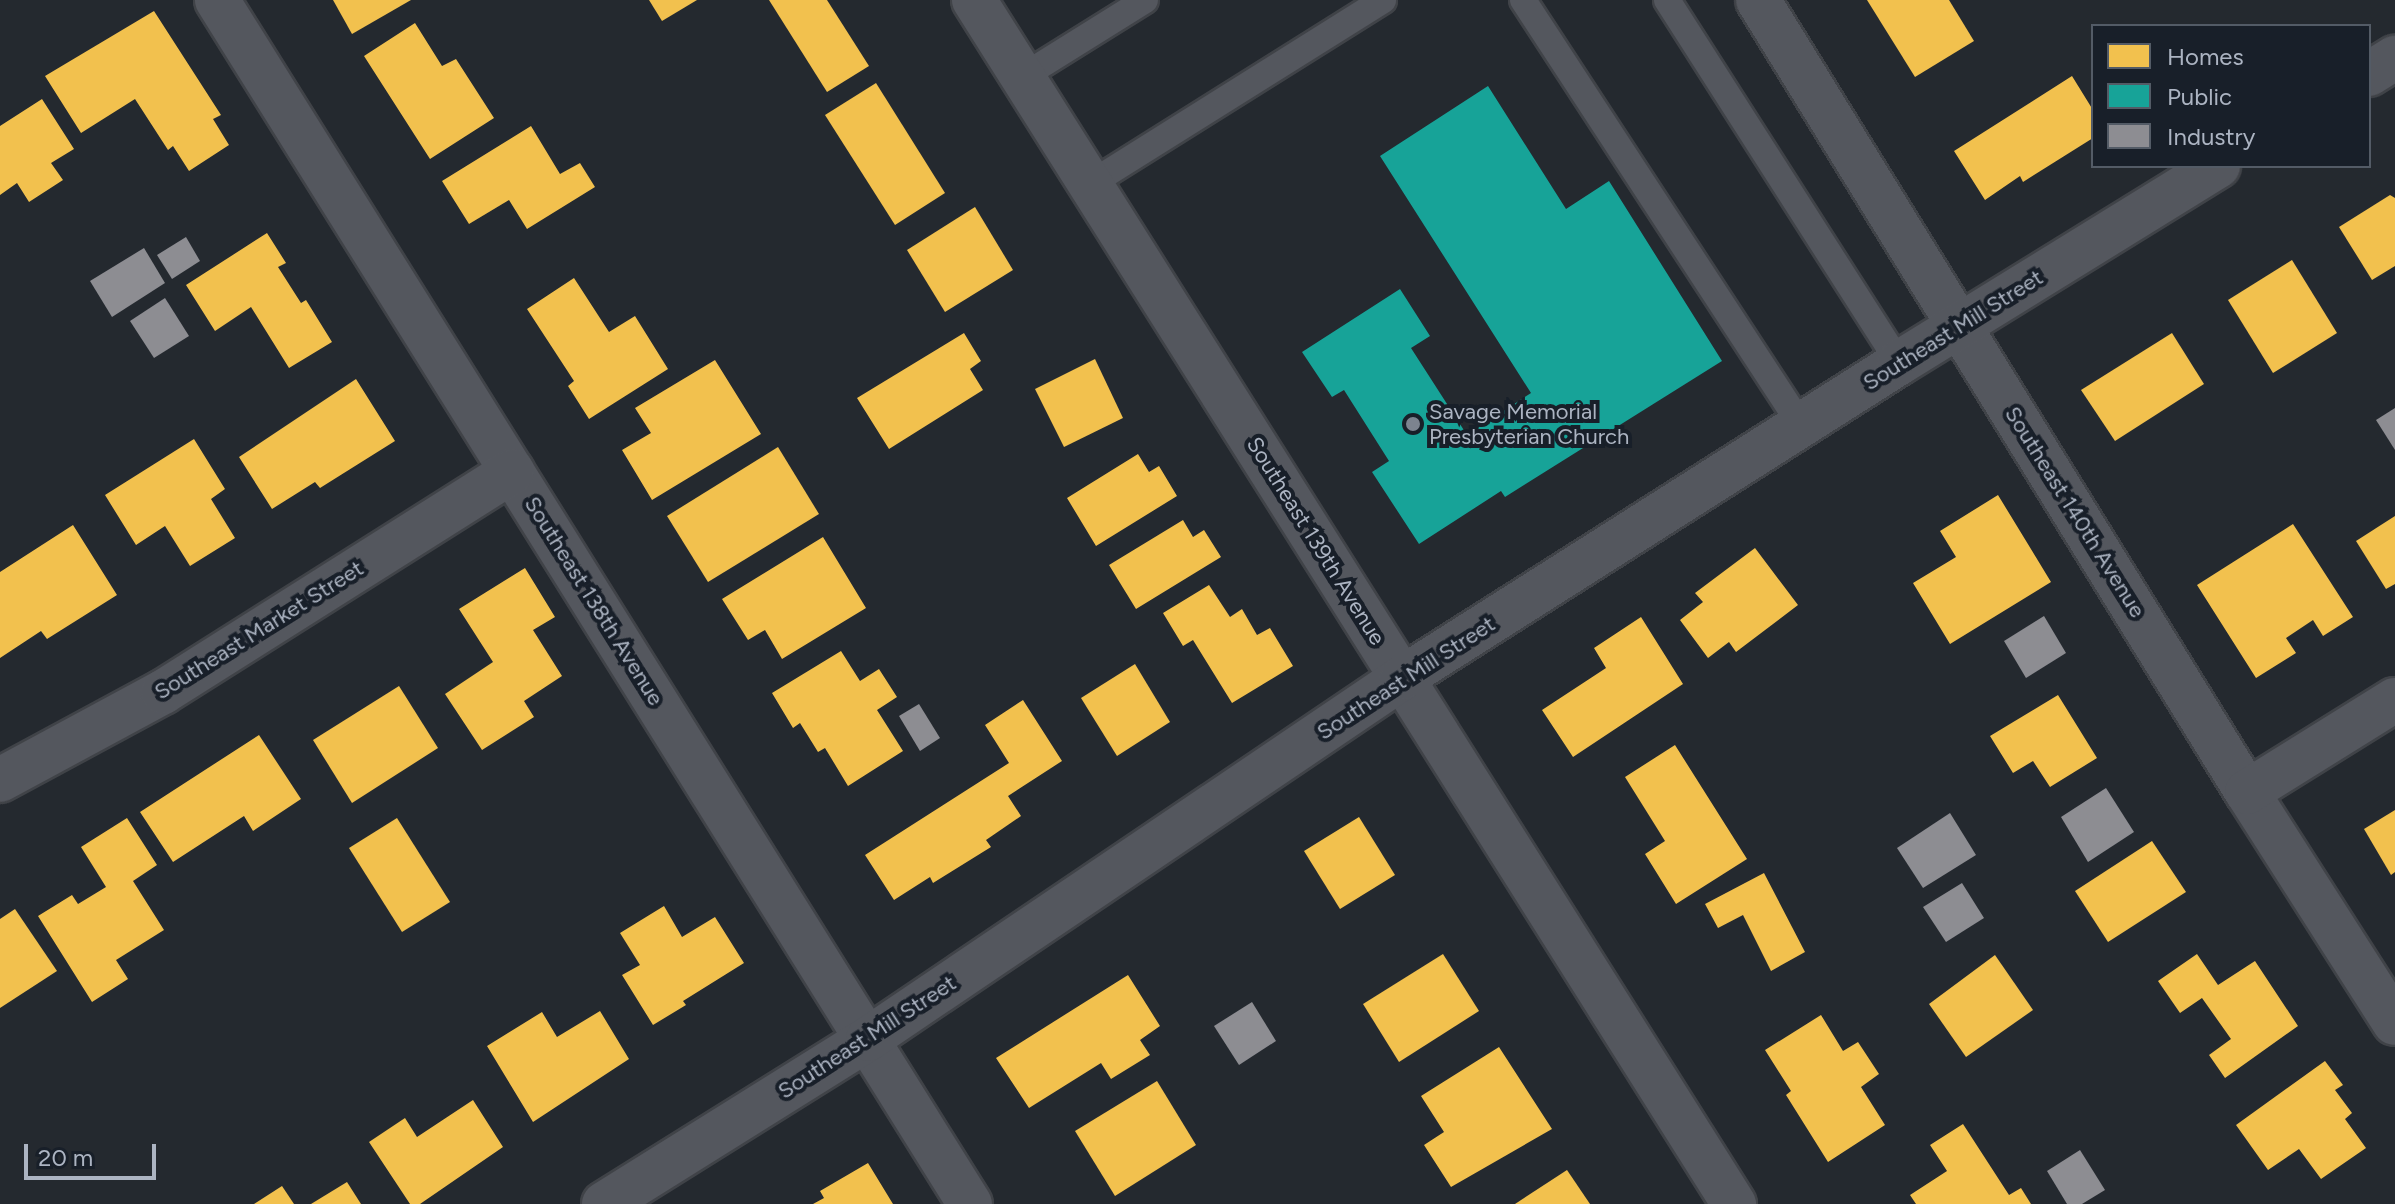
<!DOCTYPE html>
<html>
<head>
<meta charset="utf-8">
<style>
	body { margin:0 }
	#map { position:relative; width:2395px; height:1204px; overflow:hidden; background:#24292f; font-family:Figtree,sans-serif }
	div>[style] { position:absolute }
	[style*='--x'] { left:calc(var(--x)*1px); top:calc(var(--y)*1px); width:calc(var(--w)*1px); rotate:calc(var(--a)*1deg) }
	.homes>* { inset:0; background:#f2c14e }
	.public>* { inset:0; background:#17a398 }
	.industry>* { inset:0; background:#8d8d92 }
	.roads { filter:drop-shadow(2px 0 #404348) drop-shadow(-2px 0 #404348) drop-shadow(0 2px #404348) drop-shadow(0 -2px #404348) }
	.service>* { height:26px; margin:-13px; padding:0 13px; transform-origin:13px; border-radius:13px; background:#54575e }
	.minor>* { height:44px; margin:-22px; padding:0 22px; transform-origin:22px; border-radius:22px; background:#54575e }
	.dots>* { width:22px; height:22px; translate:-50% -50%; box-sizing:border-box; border:4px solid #181f29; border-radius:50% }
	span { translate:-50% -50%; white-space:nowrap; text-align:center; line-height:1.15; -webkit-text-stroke:8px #181f29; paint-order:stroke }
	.street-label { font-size:22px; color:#acb4c2 }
	.poi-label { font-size:22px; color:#acb4c2 }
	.left { translate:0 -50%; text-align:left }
	.legend { position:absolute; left:2091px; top:24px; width:280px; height:144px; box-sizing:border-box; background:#181f29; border:2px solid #535b66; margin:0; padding:10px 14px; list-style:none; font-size:24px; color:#acb4c2 }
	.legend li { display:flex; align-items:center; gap:16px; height:40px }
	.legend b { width:40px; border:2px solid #535b66 }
	.scale { position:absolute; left:24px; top:1144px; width:132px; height:36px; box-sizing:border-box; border:4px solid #acb4c2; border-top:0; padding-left:10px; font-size:24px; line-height:28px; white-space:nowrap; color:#acb4c2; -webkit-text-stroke:6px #181f29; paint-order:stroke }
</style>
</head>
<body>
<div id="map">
	<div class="homes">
		<i style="clip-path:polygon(333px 0,411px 0,352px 34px)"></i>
		<i style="clip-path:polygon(649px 0,697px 0,662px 21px)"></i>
		<i style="clip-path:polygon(769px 0,827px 0,869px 66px,827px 92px)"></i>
		<i style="clip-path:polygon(1867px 0,1949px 0,1974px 41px,1915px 77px)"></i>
		<i style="clip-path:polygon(154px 11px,221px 115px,213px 119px,229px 145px,189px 171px,173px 146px,168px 150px,135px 99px,81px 133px,45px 76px)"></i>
		<i style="clip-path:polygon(415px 23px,442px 66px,456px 59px,494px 118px,430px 159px,364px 56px)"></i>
		<i style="clip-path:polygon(2072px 76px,2093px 110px,2093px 138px,2023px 182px,2020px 176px,1985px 200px,1954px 151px)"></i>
		<i style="clip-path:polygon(876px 83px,945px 193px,895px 225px,825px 115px)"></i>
		<i style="clip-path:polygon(42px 99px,74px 149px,51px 163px,63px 180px,29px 202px,17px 183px,0 195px,0 126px)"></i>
		<i style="clip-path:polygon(531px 126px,560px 174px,580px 163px,595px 187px,527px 229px,509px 200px,469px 224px,442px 181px)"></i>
		<i style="clip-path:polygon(2390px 195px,2395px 198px,2395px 266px,2372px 280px,2339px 227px)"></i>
		<i style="clip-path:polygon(975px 207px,1013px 270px,945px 312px,907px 250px)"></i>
		<i style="clip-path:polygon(267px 233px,286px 263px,278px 267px,301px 303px,306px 300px,332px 342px,289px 368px,251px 307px,215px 331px,186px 285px)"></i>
		<i style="clip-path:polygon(2292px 260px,2337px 333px,2273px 373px,2228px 300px)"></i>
		<i style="clip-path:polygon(574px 278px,609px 332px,635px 316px,668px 369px,589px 419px,568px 386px,574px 381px,527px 309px)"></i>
		<i style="clip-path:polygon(964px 333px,981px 361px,970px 369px,983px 390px,889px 449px,857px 398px)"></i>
		<i style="clip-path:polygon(2172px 333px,2204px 384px,2115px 441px,2081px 390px)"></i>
		<i style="clip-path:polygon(1095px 359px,1123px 418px,1064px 447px,1035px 389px)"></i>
		<i style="clip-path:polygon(715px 360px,761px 434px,652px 500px,622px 450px,651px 433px,635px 408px)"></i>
		<i style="clip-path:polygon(356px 379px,395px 441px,320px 488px,315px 482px,272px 509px,239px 457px)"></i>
		<i style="clip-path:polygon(194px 439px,225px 489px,211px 499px,235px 538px,190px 566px,165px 526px,136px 545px,105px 495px)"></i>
		<i style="clip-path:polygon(778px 447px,819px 514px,708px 582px,667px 516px)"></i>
		<i style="clip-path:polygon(1138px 454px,1149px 472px,1159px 466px,1177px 496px,1096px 546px,1067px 498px)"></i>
		<i style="clip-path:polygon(1998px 495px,2051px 582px,1950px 644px,1913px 583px,1956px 557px,1940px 531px)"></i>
		<i style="clip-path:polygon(2395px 516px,2395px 584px,2386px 589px,2356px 541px)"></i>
		<i style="clip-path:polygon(1183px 520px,1193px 537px,1204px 530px,1221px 557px,1136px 609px,1109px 565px)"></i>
		<i style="clip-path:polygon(2293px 524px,2353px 617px,2323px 636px,2313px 620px,2286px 638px,2296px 653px,2256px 678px,2197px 585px)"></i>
		<i style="clip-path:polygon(73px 525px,117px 595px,47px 639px,41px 631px,0 658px,0 572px)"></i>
		<i style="clip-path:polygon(823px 537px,866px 608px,782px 659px,765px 630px,748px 640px,722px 599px)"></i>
		<i style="clip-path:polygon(1755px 548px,1798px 605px,1736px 652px,1729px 642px,1708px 658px,1680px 620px,1703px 602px,1695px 593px)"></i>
		<i style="clip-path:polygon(525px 568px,555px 617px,533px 630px,562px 676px,524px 701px,534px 717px,482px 750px,445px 694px,493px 662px,459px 609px)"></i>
		<i style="clip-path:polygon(1209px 585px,1230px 617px,1242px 609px,1257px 635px,1270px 628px,1293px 666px,1232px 703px,1193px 640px,1183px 646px,1163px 613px)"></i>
		<i style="clip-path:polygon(1641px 617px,1683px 684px,1573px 757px,1542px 710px,1606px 668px,1594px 648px)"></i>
		<i style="clip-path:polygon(841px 651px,860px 681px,879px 669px,897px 697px,877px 710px,903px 751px,848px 786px,825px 748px,818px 752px,800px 723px,793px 728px,772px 693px)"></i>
		<i style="clip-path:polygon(1135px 664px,1170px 722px,1117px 756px,1081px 698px)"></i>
		<i style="clip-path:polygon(399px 686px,438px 748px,352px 803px,313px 740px)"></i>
		<i style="clip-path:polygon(2058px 695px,2097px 758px,2050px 787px,2033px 761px,2013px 773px,1990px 736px)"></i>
		<i style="clip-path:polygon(1023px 700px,1062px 761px,1008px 796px,1021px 816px,986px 840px,991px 847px,933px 883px,930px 877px,894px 900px,865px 855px,1009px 763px,985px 725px)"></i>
		<i style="clip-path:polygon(259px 735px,301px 799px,253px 831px,244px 816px,173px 862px,140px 812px)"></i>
		<i style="clip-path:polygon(1675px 745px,1747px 859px,1676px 904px,1645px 854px,1665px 841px,1625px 777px)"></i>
		<i style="clip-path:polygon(2395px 810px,2395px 872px,2391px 875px,2364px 829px)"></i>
		<i style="clip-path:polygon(1359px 817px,1395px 875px,1340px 909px,1304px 851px)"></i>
		<i style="clip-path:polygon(127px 818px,157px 865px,133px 881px,164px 930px,116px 960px,128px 979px,92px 1002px,38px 916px,72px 895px,78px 904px,106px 887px,81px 847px)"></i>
		<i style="clip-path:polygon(397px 818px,450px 902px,402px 932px,349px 848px)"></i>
		<i style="clip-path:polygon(2152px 841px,2186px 892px,2108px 942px,2075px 891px)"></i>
		<i style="clip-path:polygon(1764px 873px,1805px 952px,1771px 971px,1743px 915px,1718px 928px,1705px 904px)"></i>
		<i style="clip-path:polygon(664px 906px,682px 937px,715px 917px,744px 963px,683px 1001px,686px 1005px,653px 1025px,622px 975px,640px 965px,620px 933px)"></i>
		<i style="clip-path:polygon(15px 909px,57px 971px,0 1008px,0 919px)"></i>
		<i style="clip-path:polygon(1443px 954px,1479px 1011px,1399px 1062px,1363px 1004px)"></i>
		<i style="clip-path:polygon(2197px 954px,2218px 985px,2255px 961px,2298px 1026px,2225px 1078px,2209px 1055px,2231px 1039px,2202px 998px,2180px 1013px,2158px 981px)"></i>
		<i style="clip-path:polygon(1995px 955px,2033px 1010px,1966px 1057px,1929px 1004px)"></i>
		<i style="clip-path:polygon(1128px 975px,1160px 1026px,1140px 1040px,1150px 1055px,1111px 1079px,1101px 1063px,1029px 1108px,996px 1058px)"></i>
		<i style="clip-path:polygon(600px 1011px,629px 1059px,533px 1122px,487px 1046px,542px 1012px,557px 1037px)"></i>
		<i style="clip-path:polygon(1821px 1015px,1843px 1051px,1858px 1042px,1879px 1074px,1861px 1087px,1885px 1125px,1828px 1162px,1786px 1095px,1791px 1091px,1765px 1050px)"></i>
		<i style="clip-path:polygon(1499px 1047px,1552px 1129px,1451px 1187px,1424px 1145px,1444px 1132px,1421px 1096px)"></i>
		<i style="clip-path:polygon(2325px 1061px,2343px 1085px,2335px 1090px,2352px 1113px,2345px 1119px,2366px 1148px,2321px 1179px,2299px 1149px,2268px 1170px,2236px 1125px)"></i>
		<i style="clip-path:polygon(1157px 1081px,1196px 1145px,1115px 1196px,1075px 1131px)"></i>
		<i style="clip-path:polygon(473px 1100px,503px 1147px,420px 1204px,410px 1204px,369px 1142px,405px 1118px,417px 1137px)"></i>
		<i style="clip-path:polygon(1963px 1124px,2009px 1195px,2021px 1188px,2031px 1204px,1916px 1204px,1910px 1195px,1947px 1171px,1930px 1145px)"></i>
		<i style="clip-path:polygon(868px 1163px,893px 1204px,813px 1204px,824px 1198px,820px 1191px)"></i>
		<i style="clip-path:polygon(1567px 1170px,1590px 1204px,1515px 1204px)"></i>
		<i style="clip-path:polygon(347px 1182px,361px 1204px,311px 1204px)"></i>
		<i style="clip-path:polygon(282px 1186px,294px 1204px,254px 1204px)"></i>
	</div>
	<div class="public">
		<i style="clip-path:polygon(1488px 86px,1566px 209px,1609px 181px,1722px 361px,1505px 497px,1501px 491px,1419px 544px,1372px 472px,1389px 461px,1344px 390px,1332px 397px,1302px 352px,1400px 289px,1430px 336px,1411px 348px,1467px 435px,1531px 393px,1380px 156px)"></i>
	</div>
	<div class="industry">
		<i style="clip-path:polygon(186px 237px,200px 261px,172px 279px,157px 255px)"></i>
		<i style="clip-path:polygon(144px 248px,165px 283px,112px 317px,90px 281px)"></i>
		<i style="clip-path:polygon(165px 298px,189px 336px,154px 358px,130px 321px)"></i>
		<i style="clip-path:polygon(2395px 408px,2395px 450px,2376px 420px)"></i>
		<i style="clip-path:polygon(2044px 616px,2066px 653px,2026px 678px,2004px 641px)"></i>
		<i style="clip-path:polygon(919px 704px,940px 738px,920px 751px,899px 716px)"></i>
		<i style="clip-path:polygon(2106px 788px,2134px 832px,2088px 862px,2061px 817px)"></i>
		<i style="clip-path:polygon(1950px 813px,1976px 855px,1923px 888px,1897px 848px)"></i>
		<i style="clip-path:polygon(1962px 883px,1984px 918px,1946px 942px,1923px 907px)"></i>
		<i style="clip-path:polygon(1252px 1002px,1276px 1041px,1239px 1065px,1214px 1026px)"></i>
		<i style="clip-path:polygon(2080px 1150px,2105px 1190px,2082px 1204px,2067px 1204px,2047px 1171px)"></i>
	</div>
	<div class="roads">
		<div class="service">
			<i style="--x:1523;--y:0;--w:508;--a:56.81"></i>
			<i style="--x:1667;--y:0;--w:431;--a:57.4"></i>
			<i style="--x:1022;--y:77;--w:145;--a:-32"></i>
			<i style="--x:1090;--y:184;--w:346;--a:-32.1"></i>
		</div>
		<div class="minor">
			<i style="--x:217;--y:0;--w:1420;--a:57.98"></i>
			<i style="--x:974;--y:0;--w:1424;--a:57.74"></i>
			<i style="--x:1758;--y:0;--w:931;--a:58.31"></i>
			<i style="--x:2247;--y:792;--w:274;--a:57.4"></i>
			<i style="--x:2369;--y:74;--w:31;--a:-32"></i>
			<i style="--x:0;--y:780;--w:185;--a:-28.4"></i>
			<i style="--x:163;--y:692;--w:413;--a:-32.3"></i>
			<i style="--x:2247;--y:792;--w:174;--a:-31.9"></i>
			<i style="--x:604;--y:1204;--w:311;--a:-32"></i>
			<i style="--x:868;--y:1039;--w:645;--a:-34.06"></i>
			<i style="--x:1402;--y:678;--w:588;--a:-32.37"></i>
			<i style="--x:1899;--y:363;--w:375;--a:-31.7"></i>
		</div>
	</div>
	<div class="dots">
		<i style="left:1413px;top:424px;background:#7c838f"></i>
	</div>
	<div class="street-label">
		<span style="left:1953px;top:330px;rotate:-32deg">Southeast Mill Street</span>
		<span style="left:2075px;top:512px;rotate:58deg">Southeast 140th Avenue</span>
		<span style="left:1316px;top:541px;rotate:58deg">Southeast 139th Avenue</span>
		<span style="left:594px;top:601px;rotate:58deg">Southeast 138th Avenue</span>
		<span style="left:259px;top:630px;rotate:-32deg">Southeast Market Street</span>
		<span style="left:1406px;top:678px;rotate:-33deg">Southeast Mill Street</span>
		<span style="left:867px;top:1037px;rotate:-33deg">Southeast Mill Street</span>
	</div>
	<div class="poi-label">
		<span class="left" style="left:1429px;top:424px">Savage Memorial<br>Presbyterian Church</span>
	</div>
	<ul class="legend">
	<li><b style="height:22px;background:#f2c14e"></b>Homes</li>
	<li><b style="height:22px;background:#17a398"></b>Public</li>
	<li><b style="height:22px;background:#8d8d92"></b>Industry</li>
	</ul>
	<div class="scale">20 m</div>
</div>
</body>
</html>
